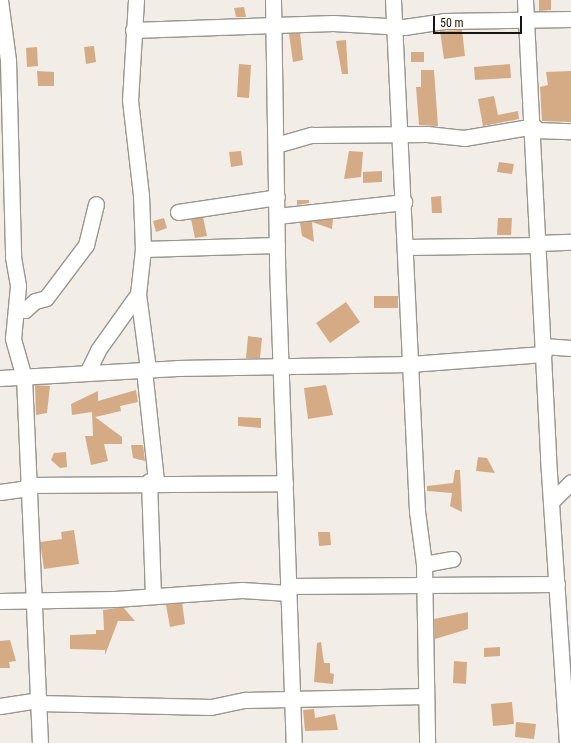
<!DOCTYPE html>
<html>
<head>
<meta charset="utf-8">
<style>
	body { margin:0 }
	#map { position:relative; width:571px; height:743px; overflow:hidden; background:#f2eee7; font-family:"Roboto Condensed",sans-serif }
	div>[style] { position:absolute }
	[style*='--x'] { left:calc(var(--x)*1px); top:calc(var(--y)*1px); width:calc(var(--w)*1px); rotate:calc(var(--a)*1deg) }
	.building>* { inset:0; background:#d5ab85 }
	.roads { filter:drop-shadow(1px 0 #99968f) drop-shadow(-1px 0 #99968f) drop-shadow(0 1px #99968f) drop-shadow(0 -1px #99968f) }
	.minor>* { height:15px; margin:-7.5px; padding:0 7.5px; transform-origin:7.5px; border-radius:7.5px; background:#fff }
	span { translate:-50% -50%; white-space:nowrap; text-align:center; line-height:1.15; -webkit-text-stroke:4px #fffbf4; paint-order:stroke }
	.scale { position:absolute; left:433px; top:16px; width:89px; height:18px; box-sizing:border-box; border:2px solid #161513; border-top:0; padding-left:5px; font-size:12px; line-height:14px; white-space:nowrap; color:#161513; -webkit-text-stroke:3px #fffbf4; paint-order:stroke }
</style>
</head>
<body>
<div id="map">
	<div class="building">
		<i style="clip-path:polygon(539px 0,551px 0,551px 10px,539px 11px)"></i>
		<i style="clip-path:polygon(244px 7px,246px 17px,236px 17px,234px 8px)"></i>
		<i style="clip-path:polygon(462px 30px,465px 56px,444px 59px,440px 31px)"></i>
		<i style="clip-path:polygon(300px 33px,303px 60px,293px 62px,289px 34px)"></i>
		<i style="clip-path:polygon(346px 40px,348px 74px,342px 74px,336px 41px)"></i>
		<i style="clip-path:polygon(94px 46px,96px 62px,86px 64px,84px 47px)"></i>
		<i style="clip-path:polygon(37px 47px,38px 66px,27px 67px,26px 48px)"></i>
		<i style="clip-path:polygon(411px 52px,424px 52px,424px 62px,411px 62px)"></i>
		<i style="clip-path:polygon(239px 64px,251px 65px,249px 98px,237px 97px)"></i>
		<i style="clip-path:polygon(510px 64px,511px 78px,475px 80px,474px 67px)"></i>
		<i style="clip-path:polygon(421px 70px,434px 70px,438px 126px,419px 125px,416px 87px,421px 87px)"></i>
		<i style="clip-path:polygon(37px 71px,54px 72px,54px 86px,38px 86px)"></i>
		<i style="clip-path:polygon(571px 71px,571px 122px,542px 121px,540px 87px,548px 85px,546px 72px)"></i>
		<i style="clip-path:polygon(494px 96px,498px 115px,518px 111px,519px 119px,483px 126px,478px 99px)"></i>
		<i style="clip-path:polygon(241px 151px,243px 165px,231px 167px,229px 152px)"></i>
		<i style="clip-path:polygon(349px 151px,363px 152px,361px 177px,344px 179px)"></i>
		<i style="clip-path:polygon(499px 162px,514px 164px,512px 174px,497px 172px)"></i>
		<i style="clip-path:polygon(382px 171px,382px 182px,363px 183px,363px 172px)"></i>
		<i style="clip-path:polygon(441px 196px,442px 213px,432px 213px,431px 197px)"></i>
		<i style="clip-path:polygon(297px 200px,309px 200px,309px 203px,297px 205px)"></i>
		<i style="clip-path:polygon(203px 217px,207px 236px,195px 238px,191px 219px)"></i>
		<i style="clip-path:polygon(164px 218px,167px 228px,156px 232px,153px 221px)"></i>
		<i style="clip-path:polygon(498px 218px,512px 218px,511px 235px,497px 235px)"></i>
		<i style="clip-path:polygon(333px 219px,332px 229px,312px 222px,314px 242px,302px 236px,300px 223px)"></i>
		<i style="clip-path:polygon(374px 296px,398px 296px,398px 308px,374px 308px)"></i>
		<i style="clip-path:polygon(346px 302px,360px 322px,330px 343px,316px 323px)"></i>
		<i style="clip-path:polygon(248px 336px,262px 338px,260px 358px,246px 358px)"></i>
		<i style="clip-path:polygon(35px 385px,50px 386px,47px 413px,36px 415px)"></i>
		<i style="clip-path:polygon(326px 385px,333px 415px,308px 419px,304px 388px)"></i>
		<i style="clip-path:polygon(136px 390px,138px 402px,120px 406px,121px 411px,95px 417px,122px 437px,122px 444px,104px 444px,108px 461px,91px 465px,85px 436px,93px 436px,92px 412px,72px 415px,71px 404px,98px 391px,98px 401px)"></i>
		<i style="clip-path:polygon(238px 417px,261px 418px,261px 428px,238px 426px)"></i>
		<i style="clip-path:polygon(131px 445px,143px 445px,145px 461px,133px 458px)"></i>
		<i style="clip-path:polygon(66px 452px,67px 467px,60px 468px,51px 460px,54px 453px)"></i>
		<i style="clip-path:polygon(478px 457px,487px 458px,495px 473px,476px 471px)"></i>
		<i style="clip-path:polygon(455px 470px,460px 470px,462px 512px,450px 506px,452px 493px,427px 491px,427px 486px,453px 483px)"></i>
		<i style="clip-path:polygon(74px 530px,79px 564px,44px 569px,40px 542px,62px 539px,61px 532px)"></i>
		<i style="clip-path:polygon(318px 532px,330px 532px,331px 545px,319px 546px)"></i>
		<i style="clip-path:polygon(182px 603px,185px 624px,170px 627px,166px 605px)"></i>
		<i style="clip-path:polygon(123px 607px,135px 621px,118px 621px,105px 655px,105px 650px,70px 649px,70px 635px,96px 634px,96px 630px,104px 630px,103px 610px)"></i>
		<i style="clip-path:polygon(468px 612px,468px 629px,435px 639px,434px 619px)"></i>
		<i style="clip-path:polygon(10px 640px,16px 661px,9px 662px,10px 668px,0 668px,0 641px)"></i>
		<i style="clip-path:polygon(321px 642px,324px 663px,330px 663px,330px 673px,334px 674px,333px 684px,314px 682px,317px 643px)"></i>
		<i style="clip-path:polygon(500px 647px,500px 656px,484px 657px,484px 648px)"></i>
		<i style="clip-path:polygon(454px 661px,467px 662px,466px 684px,453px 683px)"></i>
		<i style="clip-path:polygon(512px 702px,514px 724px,493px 726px,491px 704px)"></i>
		<i style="clip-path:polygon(314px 709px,315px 718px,335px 714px,338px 730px,305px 731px,303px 710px)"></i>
		<i style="clip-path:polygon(516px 722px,536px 724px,534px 739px,515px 737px)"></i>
	</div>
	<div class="roads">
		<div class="minor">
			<i style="--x:0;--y:0;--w:61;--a:82.4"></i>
			<i style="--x:8;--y:60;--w:197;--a:88.5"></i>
			<i style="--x:13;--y:257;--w:29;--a:80"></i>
			<i style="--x:18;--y:286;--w:53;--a:95.4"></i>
			<i style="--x:13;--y:339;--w:40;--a:74"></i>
			<i style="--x:24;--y:377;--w:366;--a:87.5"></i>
			<i style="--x:136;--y:0;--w:100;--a:93.4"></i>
			<i style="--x:130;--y:100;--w:96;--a:83.4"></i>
			<i style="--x:141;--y:195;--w:54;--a:87.9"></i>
			<i style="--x:143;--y:249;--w:45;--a:96.3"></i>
			<i style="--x:138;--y:294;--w:76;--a:82.4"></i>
			<i style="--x:273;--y:0;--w:264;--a:89.1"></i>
			<i style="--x:277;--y:264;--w:479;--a:88"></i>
			<i style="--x:393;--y:0;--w:512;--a:87.31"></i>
			<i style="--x:417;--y:511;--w:53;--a:82.5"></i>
			<i style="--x:424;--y:564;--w:179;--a:89"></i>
			<i style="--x:525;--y:0;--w:459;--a:87.1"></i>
			<i style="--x:548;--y:458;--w:286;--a:86.2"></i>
			<i style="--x:133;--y:30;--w:200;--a:-2"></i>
			<i style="--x:333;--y:23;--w:71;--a:3.2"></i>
			<i style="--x:404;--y:27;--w:40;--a:-8.5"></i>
			<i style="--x:444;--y:21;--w:127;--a:-0.9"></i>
			<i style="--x:534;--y:130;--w:37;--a:2"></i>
			<i style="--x:276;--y:145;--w:37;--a:-16"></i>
			<i style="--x:312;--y:135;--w:115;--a:-0.5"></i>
			<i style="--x:427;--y:134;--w:37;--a:6"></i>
			<i style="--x:464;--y:138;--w:71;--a:-9.7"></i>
			<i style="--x:178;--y:212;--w:100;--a:-8.6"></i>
			<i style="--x:277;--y:216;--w:128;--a:-6.3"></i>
			<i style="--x:538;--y:243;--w:33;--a:-2"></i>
			<i style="--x:406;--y:247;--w:132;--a:-0.9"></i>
			<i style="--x:143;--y:249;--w:134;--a:-1.7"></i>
			<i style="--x:17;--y:310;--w:8;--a:0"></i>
			<i style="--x:25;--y:310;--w:13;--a:-42"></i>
			<i style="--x:35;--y:301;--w:11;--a:-15"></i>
			<i style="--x:46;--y:298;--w:66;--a:-53"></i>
			<i style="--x:86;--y:245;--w:42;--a:-76.3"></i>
			<i style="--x:543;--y:346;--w:28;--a:4"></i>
			<i style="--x:144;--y:370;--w:112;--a:83.8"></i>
			<i style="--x:87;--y:373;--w:25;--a:-64"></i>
			<i style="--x:98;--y:350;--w:69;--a:-54.5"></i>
			<i style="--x:0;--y:378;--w:177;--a:-3.2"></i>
			<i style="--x:177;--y:368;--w:233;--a:-1"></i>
			<i style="--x:410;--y:364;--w:134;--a:-4.3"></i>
			<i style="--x:149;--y:481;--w:115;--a:88"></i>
			<i style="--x:27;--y:485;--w:258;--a:-0.4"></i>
			<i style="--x:0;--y:492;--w:27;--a:-8"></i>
			<i style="--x:551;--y:502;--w:28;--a:-45"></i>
			<i style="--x:424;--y:564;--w:29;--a:-10"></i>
			<i style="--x:288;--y:586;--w:269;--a:-0.4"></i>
			<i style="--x:0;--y:601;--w:115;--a:-1"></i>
			<i style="--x:115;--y:599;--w:127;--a:-4.1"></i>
			<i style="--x:242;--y:590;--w:46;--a:3.7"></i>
			<i style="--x:38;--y:703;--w:173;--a:1.3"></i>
			<i style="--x:211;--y:707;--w:35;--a:-12"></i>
			<i style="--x:245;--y:700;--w:180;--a:-1.3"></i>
			<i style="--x:0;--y:706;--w:38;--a:-9"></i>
		</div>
	</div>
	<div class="scale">50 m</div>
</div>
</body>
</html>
